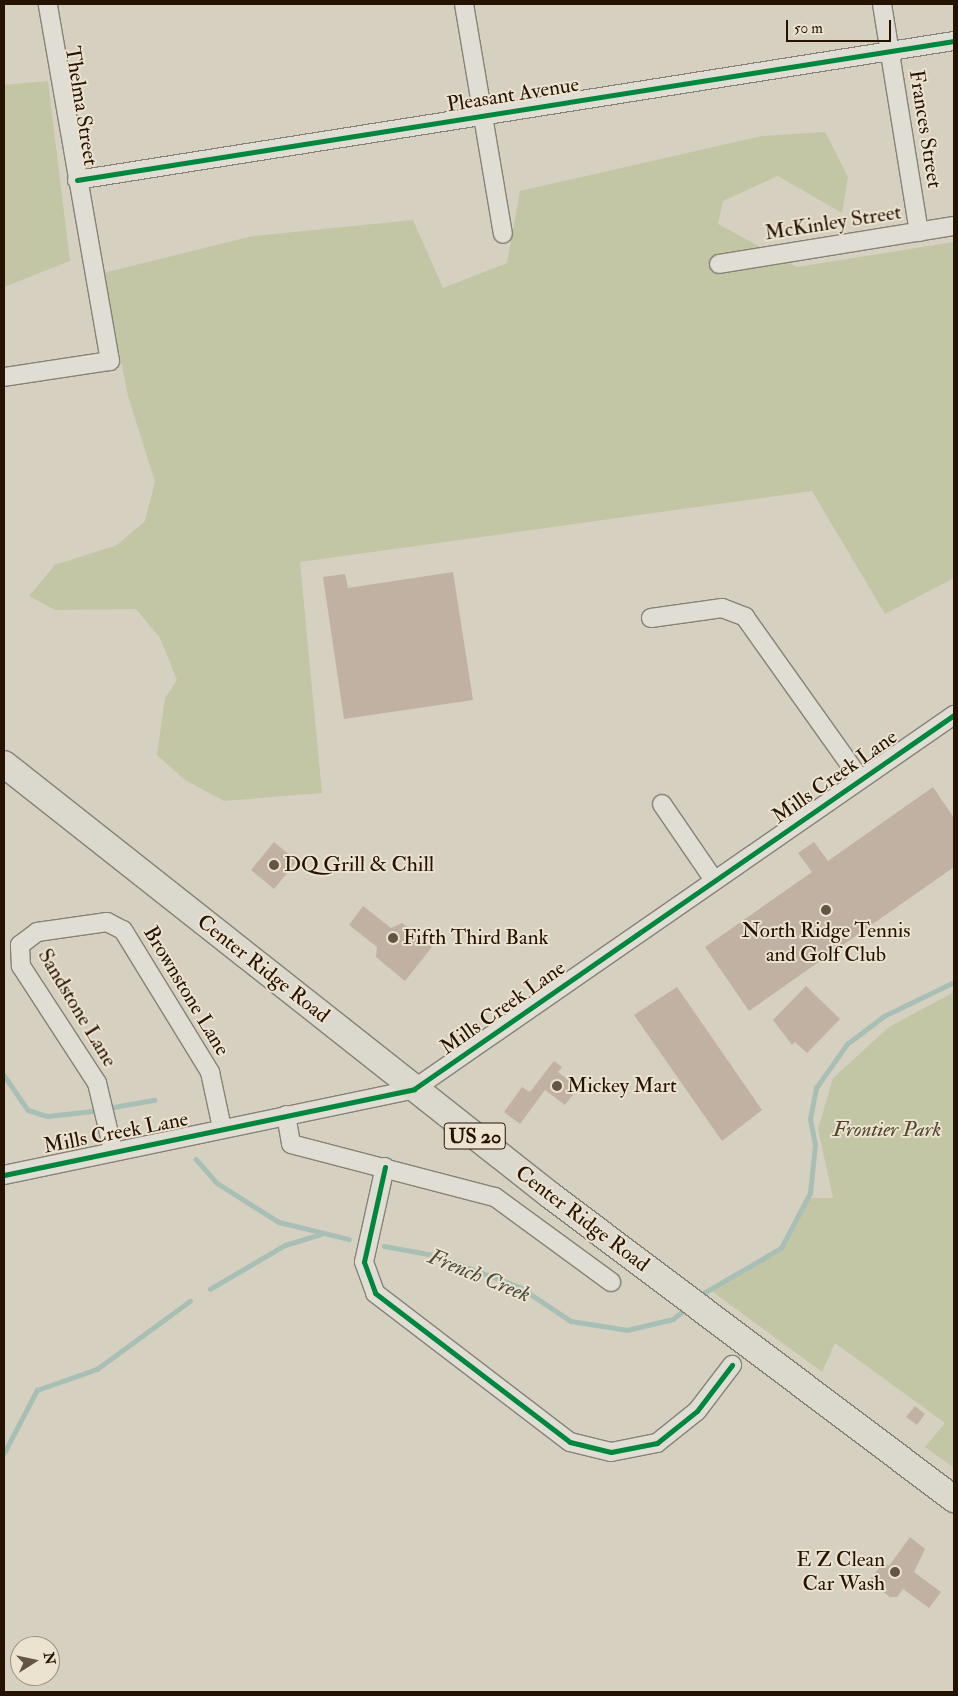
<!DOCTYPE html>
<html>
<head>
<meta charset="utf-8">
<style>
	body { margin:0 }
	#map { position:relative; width:958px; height:1696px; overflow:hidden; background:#d6d0c0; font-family:"IM FELL Double Pica",serif }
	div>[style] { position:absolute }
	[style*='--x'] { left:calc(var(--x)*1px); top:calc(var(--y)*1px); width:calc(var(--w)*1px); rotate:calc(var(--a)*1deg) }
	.green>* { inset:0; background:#c2c6a4 }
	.stream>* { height:4.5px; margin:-2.25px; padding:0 2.25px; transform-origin:2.25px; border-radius:2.25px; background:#a8bfb6 }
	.building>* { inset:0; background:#c0b1a3 }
	.roads { filter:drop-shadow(1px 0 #888176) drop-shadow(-1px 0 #888176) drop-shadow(0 1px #888176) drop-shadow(0 -1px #888176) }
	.street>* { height:18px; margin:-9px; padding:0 9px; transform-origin:9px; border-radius:9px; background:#e0ddd5 }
	.primary>* { height:26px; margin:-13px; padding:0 13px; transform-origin:13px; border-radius:13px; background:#dbd8ce }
	.cycleway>* { height:5px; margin:-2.5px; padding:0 2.5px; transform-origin:2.5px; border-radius:2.5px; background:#00873e }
	.dots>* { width:14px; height:14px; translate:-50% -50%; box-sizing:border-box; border:2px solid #ebe3d0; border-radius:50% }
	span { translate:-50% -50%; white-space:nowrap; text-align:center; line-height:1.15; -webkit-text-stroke:4px #ebe3d0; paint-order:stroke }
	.shield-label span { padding:1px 4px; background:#ebe3d0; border:1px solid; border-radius:4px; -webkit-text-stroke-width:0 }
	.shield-label { font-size:20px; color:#251200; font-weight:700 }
	.street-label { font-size:21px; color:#251200 }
	.poi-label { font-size:21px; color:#251200 }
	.left { translate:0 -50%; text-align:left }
	.right { translate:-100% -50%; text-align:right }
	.park-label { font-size:21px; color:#4f452b; font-style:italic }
	.water-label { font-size:22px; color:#4c4c3e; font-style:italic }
	.frame { position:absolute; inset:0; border:5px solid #251200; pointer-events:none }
	.north { position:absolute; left:10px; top:1636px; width:50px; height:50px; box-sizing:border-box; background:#ebe3d0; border:1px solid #9c8f7d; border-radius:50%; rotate:80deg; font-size:14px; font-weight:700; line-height:20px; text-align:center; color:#251200 }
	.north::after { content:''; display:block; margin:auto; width:18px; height:22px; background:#635443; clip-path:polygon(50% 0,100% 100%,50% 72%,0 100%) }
	.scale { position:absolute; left:786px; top:20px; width:105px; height:22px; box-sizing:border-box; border:2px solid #251200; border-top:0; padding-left:6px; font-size:15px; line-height:18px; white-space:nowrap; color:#251200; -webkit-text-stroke:4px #ebe3d0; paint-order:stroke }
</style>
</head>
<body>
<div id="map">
	<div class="green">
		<i style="clip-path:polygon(48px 81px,70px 261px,4px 287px,4px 85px)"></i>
		<i style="clip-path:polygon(825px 132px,848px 177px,842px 213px,778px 176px,723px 201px,718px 224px,797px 267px,954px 242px,954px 578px,885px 614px,812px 491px,300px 562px,322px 793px,224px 801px,185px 780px,157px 755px,165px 698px,177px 680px,160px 638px,136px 609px,55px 610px,29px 596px,55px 565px,117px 545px,145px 521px,155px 482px,128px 396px,103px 273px,253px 236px,413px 220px,443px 288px,507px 263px,520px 191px,762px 136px)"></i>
		<i style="clip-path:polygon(954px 992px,954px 1468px,925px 1447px,945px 1423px,835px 1343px,822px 1372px,709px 1289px,781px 1248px,808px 1198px,833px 1198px,818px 1129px,833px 1078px,889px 1027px)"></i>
	</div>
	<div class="stream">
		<i style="--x:4;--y:1075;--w:42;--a:55.6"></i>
		<i style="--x:28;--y:1110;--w:21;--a:17"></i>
		<i style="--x:48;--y:1116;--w:53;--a:-6.5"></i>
		<i style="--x:108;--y:1108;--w:47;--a:-9.9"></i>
		<i style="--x:196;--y:1159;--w:32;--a:49"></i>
		<i style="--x:217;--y:1183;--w:73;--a:32.2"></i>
		<i style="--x:279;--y:1222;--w:72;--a:13.7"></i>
		<i style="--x:384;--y:1246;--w:51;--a:10.2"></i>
		<i style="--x:434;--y:1255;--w:92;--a:20.4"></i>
		<i style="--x:520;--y:1287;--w:61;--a:33.7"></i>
		<i style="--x:571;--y:1321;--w:57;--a:9.1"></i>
		<i style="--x:627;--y:1330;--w:47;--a:-13.4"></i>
		<i style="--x:673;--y:1319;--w:13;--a:-39"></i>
		<i style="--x:210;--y:1289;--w:87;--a:-30.4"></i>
		<i style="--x:285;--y:1245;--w:37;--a:-17"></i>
		<i style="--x:702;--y:1294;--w:91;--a:-30.2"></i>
		<i style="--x:781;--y:1248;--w:62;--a:-62.2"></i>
		<i style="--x:810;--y:1193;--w:48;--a:-84.1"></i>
		<i style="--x:815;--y:1145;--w:26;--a:-101"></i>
		<i style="--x:810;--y:1119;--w:32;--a:-79"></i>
		<i style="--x:816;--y:1088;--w:54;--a:-54.8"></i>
		<i style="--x:847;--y:1044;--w:46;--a:-37.1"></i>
		<i style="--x:884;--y:1016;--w:78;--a:-25.9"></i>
		<i style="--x:4;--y:1453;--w:71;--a:-62.4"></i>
		<i style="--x:37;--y:1390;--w:64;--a:-19.3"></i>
		<i style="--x:97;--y:1369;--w:115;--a:-36.2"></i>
	</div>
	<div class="building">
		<i style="clip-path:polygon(453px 572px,473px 700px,344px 719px,323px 577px,345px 574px,348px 588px)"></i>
		<i style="clip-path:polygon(933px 787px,954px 818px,954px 867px,749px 1011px,705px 947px,812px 872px,798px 853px,814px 842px,828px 861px)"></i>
		<i style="clip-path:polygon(274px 842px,297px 861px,274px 889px,251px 870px)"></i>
		<i style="clip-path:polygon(363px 906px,391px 928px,402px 923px,432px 947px,405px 981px,376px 957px,377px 947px,349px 925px)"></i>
		<i style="clip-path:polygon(806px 986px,840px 1019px,807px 1053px,795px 1042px,792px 1045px,773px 1020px)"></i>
		<i style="clip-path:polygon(677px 987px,762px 1110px,722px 1141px,634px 1015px)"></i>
		<i style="clip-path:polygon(554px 1061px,562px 1067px,558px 1072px,578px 1088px,565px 1105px,545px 1090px,520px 1124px,504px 1112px,522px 1087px,530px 1092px)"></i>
		<i style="clip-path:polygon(915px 1406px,925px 1414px,917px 1425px,906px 1417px)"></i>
		<i style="clip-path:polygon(910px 1537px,925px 1549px,914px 1572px,941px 1592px,929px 1608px,903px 1589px,897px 1597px,890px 1597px,869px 1581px,884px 1562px,889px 1566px)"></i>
	</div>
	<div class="roads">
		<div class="street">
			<i style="--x:464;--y:4;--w:233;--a:80.4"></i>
			<i style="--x:882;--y:4;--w:231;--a:80.8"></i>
			<i style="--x:77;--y:180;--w:888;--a:-9.01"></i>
			<i style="--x:719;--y:264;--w:238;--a:-9.2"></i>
			<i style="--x:4;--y:377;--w:107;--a:-8.6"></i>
			<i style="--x:110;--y:361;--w:362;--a:-99.9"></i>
			<i style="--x:651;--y:618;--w:72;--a:-8"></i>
			<i style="--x:722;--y:608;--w:25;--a:21"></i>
			<i style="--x:745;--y:617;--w:199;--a:54.6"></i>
			<i style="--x:662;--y:804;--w:92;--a:55.6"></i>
			<i style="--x:286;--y:1115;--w:29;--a:80"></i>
			<i style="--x:291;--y:1144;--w:211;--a:14.6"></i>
			<i style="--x:495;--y:1197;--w:144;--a:36.2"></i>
			<i style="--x:113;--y:1150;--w:69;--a:-103.4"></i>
			<i style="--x:97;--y:1083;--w:140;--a:-123"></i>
			<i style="--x:21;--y:966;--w:21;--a:-93"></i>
			<i style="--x:20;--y:945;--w:21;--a:-37"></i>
			<i style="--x:37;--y:932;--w:71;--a:-8.1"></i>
			<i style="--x:107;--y:922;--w:18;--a:27"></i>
			<i style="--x:123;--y:930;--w:167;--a:58.5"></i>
			<i style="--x:210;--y:1072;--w:57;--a:77.9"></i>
			<i style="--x:385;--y:1167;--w:97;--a:102.5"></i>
			<i style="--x:364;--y:1262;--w:33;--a:70"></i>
			<i style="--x:375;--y:1293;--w:245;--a:37.4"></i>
			<i style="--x:570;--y:1442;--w:42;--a:13.7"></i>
			<i style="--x:611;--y:1452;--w:47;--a:-11.1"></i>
			<i style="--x:657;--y:1443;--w:51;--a:-38.7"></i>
			<i style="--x:697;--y:1411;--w:58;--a:-52.7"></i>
			<i style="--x:4;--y:1175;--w:419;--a:-11.8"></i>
			<i style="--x:414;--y:1089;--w:657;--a:-34.71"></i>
		</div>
		<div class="primary">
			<i style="--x:4;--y:764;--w:696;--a:38.29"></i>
			<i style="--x:550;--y:1195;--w:506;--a:36.96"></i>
		</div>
	</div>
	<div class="cycleway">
		<i style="--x:77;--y:180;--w:888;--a:-9.01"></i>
		<i style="--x:385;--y:1167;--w:97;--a:102.5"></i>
		<i style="--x:364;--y:1262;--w:33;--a:70"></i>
		<i style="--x:375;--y:1293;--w:245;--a:37.4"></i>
		<i style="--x:570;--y:1442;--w:42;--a:13.7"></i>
		<i style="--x:611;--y:1452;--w:47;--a:-11.1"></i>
		<i style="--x:657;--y:1443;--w:51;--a:-38.7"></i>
		<i style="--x:697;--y:1411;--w:58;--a:-52.7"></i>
		<i style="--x:4;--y:1175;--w:419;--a:-11.8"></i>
		<i style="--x:414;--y:1089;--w:657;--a:-34.71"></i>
	</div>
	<div class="dots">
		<i style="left:274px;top:865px;background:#635443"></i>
		<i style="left:826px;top:910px;background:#635443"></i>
		<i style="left:393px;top:938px;background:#635443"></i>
		<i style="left:557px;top:1086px;background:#635443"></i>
		<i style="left:895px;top:1572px;background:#635443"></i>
	</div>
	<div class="shield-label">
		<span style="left:475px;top:1136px">US 20</span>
	</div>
	<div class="street-label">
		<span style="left:513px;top:95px;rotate:-9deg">Pleasant Avenue</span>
		<span style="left:81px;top:106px;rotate:81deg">Thelma Street</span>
		<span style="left:925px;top:129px;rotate:81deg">Frances Street</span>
		<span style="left:833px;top:223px;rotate:-9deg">McKinley Street</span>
		<span style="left:835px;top:777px;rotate:-35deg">Mills Creek Lane</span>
		<span style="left:263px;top:969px;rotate:38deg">Center Ridge Road</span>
		<span style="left:186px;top:991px;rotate:59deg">Brownstone Lane</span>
		<span style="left:77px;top:1008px;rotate:59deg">Sandstone Lane</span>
		<span style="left:503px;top:1008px;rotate:-35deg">Mills Creek Lane</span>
		<span style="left:116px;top:1133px;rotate:-11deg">Mills Creek Lane</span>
		<span style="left:582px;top:1219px;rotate:37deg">Center Ridge Road</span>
	</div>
	<div class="poi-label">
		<span class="left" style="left:284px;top:865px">DQ Grill &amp; Chill</span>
		<span style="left:826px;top:943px">North Ridge Tennis<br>and Golf Club</span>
		<span class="left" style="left:403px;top:938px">Fifth Third Bank</span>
		<span class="left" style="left:567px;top:1086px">Mickey Mart</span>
		<span class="right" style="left:885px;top:1572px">E Z Clean<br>Car Wash</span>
	</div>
	<div class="park-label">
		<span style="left:887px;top:1130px">Frontier Park</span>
	</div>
	<div class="water-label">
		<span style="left:479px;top:1276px;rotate:22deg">French Creek</span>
	</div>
	<div class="frame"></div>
	<div class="north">N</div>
	<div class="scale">50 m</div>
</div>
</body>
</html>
